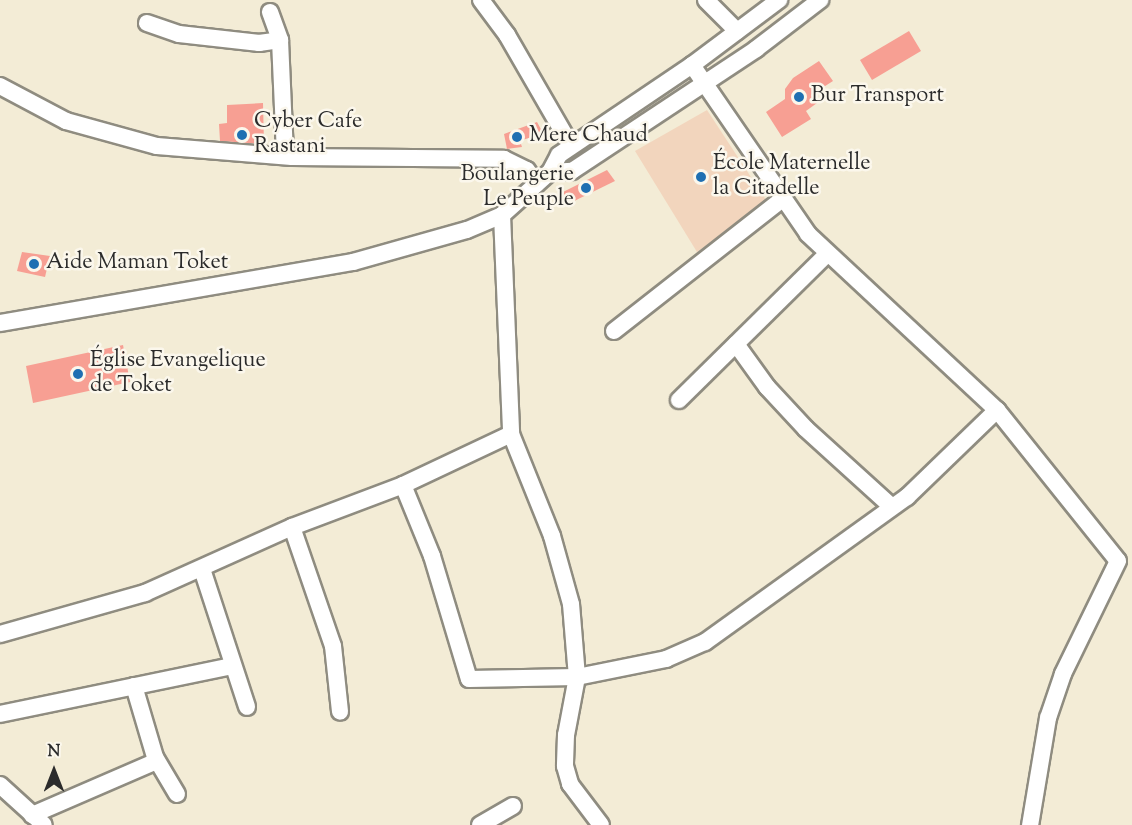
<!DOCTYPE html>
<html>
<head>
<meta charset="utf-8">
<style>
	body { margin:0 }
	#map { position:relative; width:1132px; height:825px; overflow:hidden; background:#f3ecd6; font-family:"Sorts Mill Goudy",serif }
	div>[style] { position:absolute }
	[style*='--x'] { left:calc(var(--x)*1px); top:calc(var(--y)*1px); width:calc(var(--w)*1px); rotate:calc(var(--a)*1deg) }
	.built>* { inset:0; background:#f2d5bd }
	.building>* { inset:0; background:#f79f93 }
	.roads { filter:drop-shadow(2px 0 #8f8c80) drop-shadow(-2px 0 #8f8c80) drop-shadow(0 2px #8f8c80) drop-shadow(0 -2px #8f8c80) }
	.minor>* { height:16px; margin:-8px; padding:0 8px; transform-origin:8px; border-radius:8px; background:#fff }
	.dots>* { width:16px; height:16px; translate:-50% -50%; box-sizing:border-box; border:3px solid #fbf7ec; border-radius:50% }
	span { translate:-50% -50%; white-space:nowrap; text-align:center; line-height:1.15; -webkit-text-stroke:5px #fbf7ec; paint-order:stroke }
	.poi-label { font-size:22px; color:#2b2b2b }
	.left { translate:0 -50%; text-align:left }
	.right { translate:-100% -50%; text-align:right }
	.north { position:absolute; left:24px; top:741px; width:60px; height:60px; -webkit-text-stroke:4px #fbf7ec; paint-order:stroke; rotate:0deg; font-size:16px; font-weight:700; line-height:24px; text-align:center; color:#2b2b2b }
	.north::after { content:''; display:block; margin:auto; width:21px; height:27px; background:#2b2b2b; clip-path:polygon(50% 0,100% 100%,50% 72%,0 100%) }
</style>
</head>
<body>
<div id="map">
	<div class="built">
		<i style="clip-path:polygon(707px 110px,768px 203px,697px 252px,635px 151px)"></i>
	</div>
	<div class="building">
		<i style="clip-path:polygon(909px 31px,921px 51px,872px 80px,860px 60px)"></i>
		<i style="clip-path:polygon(819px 61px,833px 81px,811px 95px,817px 103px,806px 111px,811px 119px,782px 137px,766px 112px,785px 99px,785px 89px,793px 78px)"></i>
		<i style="clip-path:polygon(263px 103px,264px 144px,220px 141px,219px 124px,227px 123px,227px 105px)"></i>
		<i style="clip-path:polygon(537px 122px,543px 133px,520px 141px,522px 147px,507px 149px,504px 134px)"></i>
		<i style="clip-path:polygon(607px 170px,615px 181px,564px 206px,557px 195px)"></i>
		<i style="clip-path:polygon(22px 252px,50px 256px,45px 277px,17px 271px)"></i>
		<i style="clip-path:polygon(123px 345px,130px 382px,33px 403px,26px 366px)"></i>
	</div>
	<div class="roads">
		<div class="minor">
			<i style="--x:481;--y:0;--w:44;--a:53.4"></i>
			<i style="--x:507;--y:35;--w:128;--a:60"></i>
			<i style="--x:706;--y:0;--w:44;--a:45"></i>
			<i style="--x:270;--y:12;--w:30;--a:70"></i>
			<i style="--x:280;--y:40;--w:116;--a:87.5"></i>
			<i style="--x:147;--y:23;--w:34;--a:19"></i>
			<i style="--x:179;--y:34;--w:81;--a:6.4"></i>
			<i style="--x:259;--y:43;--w:21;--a:-8"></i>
			<i style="--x:692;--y:65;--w:205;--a:55.5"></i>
			<i style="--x:808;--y:234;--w:258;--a:43"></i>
			<i style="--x:997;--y:410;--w:193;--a:51.3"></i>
			<i style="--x:1118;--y:561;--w:126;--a:116"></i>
			<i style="--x:1063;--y:674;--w:46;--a:108.8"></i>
			<i style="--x:1048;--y:718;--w:109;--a:99.5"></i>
			<i style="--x:0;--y:86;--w:75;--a:27.9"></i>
			<i style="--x:66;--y:121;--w:94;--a:15.4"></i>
			<i style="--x:157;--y:146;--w:135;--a:4.7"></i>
			<i style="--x:292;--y:157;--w:212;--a:0.5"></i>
			<i style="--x:504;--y:159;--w:25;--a:26"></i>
			<i style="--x:527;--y:170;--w:17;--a:57"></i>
			<i style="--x:550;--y:172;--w:22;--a:-3"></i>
			<i style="--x:572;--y:171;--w:221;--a:-33.5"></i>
			<i style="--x:756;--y:49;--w:81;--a:-37.4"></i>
			<i style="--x:502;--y:215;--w:219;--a:87.6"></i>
			<i style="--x:511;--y:434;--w:110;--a:68.1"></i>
			<i style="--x:552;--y:536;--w:71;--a:74.4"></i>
			<i style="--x:571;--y:604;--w:73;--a:85.3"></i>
			<i style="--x:577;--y:677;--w:59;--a:100.7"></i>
			<i style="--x:566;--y:735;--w:31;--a:92"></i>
			<i style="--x:565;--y:766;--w:19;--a:74"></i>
			<i style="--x:570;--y:784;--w:51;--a:52.9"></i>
			<i style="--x:0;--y:323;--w:358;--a:-9.8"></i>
			<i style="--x:353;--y:262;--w:118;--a:-15.7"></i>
			<i style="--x:467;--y:230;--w:38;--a:-23"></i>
			<i style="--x:502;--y:215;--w:64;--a:-41.9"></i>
			<i style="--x:550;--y:172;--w:19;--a:-62"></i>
			<i style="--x:559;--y:155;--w:161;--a:-34.1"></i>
			<i style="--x:692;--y:65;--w:109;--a:-36.8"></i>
			<i style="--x:614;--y:331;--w:212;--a:-38.1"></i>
			<i style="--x:736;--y:344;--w:53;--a:54.2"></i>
			<i style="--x:767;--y:387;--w:57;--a:47.1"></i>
			<i style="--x:806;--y:429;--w:115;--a:42.2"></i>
			<i style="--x:679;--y:400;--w:208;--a:-44.6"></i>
			<i style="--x:403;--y:485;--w:77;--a:67.8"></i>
			<i style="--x:432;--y:556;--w:128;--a:73.3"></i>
			<i style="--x:469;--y:679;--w:108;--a:-1.1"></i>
			<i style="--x:577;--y:677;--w:91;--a:-11.4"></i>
			<i style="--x:666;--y:659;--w:43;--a:-23.6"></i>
			<i style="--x:705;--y:642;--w:249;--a:-35.7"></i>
			<i style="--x:907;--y:497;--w:125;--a:-44"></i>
			<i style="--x:292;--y:527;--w:126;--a:71"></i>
			<i style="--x:333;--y:646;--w:66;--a:83.9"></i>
			<i style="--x:202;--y:569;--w:145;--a:71.9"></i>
			<i style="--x:0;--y:634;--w:151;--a:-15.8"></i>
			<i style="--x:145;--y:593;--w:161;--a:-24.2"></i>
			<i style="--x:292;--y:527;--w:119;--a:-20.7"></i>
			<i style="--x:403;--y:485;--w:119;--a:-25.3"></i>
			<i style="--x:134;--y:686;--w:74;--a:73.5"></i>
			<i style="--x:155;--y:757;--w:43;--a:59.3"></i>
			<i style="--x:0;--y:714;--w:237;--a:-11.7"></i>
			<i style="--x:0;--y:785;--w:59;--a:42.3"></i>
			<i style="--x:32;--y:815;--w:136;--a:-23.4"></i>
			<i style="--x:480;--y:825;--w:38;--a:-30"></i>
		</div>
	</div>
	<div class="dots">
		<i style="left:799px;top:97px;background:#1f6fb2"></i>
		<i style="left:242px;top:135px;background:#1f6fb2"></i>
		<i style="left:517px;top:137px;background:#1f6fb2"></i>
		<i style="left:701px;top:177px;background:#1f6fb2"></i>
		<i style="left:586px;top:188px;background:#1f6fb2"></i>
		<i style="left:34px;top:264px;background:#1f6fb2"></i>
		<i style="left:78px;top:374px;background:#1f6fb2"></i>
	</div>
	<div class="poi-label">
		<span class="left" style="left:811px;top:97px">Bur Transport</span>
		<span class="left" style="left:254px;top:135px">Cyber Cafe<br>Rastani</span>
		<span class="left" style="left:529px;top:137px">Mere Chaud</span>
		<span class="left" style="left:713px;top:177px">École Maternelle<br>la Citadelle</span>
		<span class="right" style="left:574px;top:188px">Boulangerie<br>Le Peuple</span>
		<span class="left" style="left:46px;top:264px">Aide Maman Toket</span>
		<span class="left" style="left:90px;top:374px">Église Evangelique<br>de Toket</span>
	</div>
	<div class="north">N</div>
</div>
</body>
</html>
